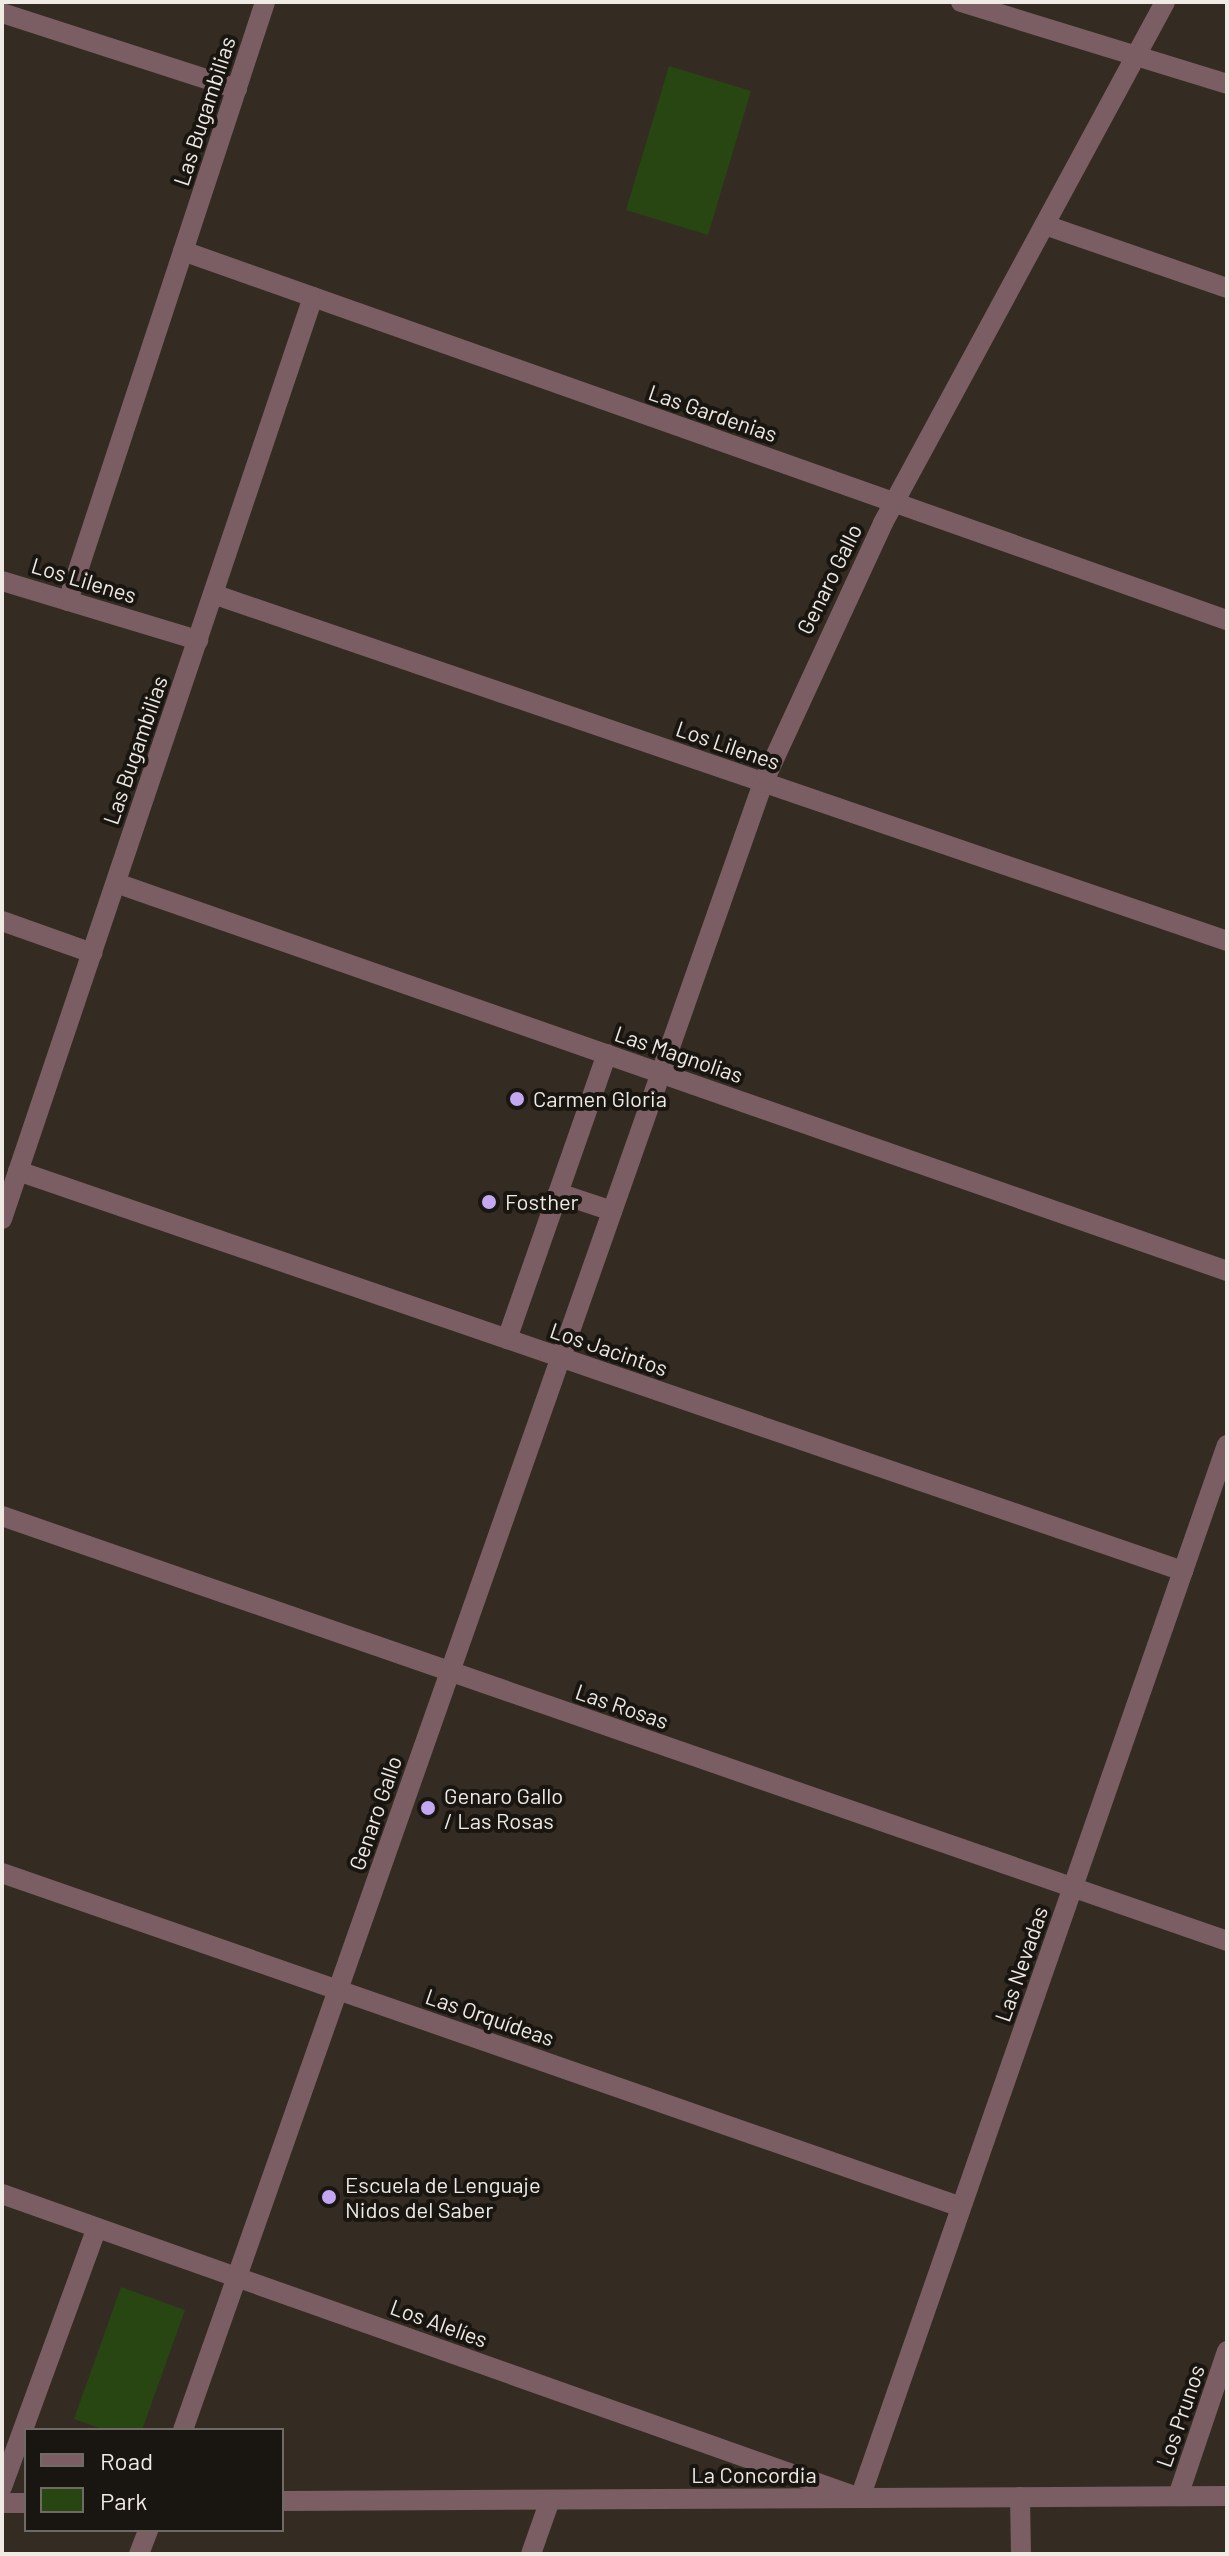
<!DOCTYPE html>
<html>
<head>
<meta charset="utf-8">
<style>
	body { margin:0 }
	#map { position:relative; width:1229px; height:2556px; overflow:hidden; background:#342c22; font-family:Barlow,sans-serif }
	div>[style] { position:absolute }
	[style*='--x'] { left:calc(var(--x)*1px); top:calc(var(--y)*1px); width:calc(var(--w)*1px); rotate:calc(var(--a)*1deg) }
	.green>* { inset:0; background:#274611 }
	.minor>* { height:20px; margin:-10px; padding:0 10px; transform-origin:10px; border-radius:10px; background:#7b5d64 }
	.dots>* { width:22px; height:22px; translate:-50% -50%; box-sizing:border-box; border:4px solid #191511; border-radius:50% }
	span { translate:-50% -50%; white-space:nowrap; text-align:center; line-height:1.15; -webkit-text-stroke:8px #191511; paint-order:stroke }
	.street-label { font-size:22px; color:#efeae3 }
	.poi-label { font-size:22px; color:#efeae3 }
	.left { translate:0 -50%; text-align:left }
	.frame { position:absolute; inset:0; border:4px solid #efeae3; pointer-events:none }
	.legend { position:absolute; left:24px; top:2428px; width:260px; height:104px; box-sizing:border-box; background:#191511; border:2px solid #6f6a65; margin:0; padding:10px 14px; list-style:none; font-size:24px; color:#efeae3 }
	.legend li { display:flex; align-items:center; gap:16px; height:40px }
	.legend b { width:40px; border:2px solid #6f6a65 }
</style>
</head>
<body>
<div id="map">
	<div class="green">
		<i style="clip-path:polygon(669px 66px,751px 91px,708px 235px,626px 210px)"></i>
		<i style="clip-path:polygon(121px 2287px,185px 2310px,142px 2430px,105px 2430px,74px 2419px)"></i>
	</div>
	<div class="minor">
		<i style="--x:961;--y:2;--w:278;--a:17.1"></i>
		<i style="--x:2;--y:13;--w:247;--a:17.9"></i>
		<i style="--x:1045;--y:225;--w:193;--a:19.1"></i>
		<i style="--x:183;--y:251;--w:1107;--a:19.47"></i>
		<i style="--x:2;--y:581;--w:205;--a:16.8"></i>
		<i style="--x:213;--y:594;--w:1072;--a:18.89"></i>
		<i style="--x:68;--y:601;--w:631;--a:-71.79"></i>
		<i style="--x:116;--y:883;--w:1177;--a:19.25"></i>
		<i style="--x:2;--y:921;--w:96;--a:19.6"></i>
		<i style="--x:18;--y:1171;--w:1232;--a:18.95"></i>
		<i style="--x:558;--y:1193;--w:57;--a:18.4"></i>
		<i style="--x:2;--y:1219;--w:973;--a:-71.36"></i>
		<i style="--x:507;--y:1339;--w:302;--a:-70.7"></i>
		<i style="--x:2;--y:1516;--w:1297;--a:19.13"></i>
		<i style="--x:2;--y:1873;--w:1015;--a:19.2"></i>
		<i style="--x:2;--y:2194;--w:910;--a:19.51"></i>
		<i style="--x:860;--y:2498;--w:1115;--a:-70.79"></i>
		<i style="--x:183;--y:2430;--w:1746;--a:-70.6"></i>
		<i style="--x:763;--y:783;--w:286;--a:-65.2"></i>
		<i style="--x:883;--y:523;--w:592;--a:-61.57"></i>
		<i style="--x:2;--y:2487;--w:276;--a:-69.9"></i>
		<i style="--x:1178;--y:2496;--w:153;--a:-71.3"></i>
		<i style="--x:1020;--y:2497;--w:57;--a:89"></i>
		<i style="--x:282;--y:2501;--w:945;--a:-0.3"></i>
		<i style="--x:2;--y:2503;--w:24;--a:0"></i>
		<i style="--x:139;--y:2554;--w:26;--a:-69"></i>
		<i style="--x:531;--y:2554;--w:57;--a:-70.6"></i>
	</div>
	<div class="dots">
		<i style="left:517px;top:1099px;background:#c4a7f1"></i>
		<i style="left:489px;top:1202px;background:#c4a7f1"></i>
		<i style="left:428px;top:1808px;background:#c4a7f1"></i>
		<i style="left:329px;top:2197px;background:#c4a7f1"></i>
	</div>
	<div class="street-label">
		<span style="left:204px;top:111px;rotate:-72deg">Las Bugambilias</span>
		<span style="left:713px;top:413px;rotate:19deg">Las Gardenias</span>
		<span style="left:829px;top:579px;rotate:-64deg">Genaro Gallo</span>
		<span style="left:84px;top:580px;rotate:17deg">Los Lilenes</span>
		<span style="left:728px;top:745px;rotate:19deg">Los Lilenes</span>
		<span style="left:135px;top:750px;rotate:-71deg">Las Bugambilias</span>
		<span style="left:679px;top:1054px;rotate:19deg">Las Magnolias</span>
		<span style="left:609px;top:1349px;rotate:19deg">Los Jacintos</span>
		<span style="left:622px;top:1706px;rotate:19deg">Las Rosas</span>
		<span style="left:375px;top:1813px;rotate:-71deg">Genaro Gallo</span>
		<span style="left:1021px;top:1964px;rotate:-71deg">Las Nevadas</span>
		<span style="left:490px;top:2017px;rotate:19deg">Las Orquídeas</span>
		<span style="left:439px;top:2323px;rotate:20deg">Los Alelíes</span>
		<span style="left:1180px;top:2416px;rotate:-71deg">Los Prunos</span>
		<span style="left:754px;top:2475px">La Concordia</span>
	</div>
	<div class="poi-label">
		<span class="left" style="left:533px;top:1099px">Carmen Gloria</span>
		<span class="left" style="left:505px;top:1202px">Fosther</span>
		<span class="left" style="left:444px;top:1808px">Genaro Gallo<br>/ Las Rosas</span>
		<span class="left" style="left:345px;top:2197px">Escuela de Lenguaje<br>Nidos del Saber</span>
	</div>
	<div class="frame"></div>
	<ul class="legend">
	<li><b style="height:10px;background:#7b5d64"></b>Road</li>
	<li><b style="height:22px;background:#274611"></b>Park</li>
	</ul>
</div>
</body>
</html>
